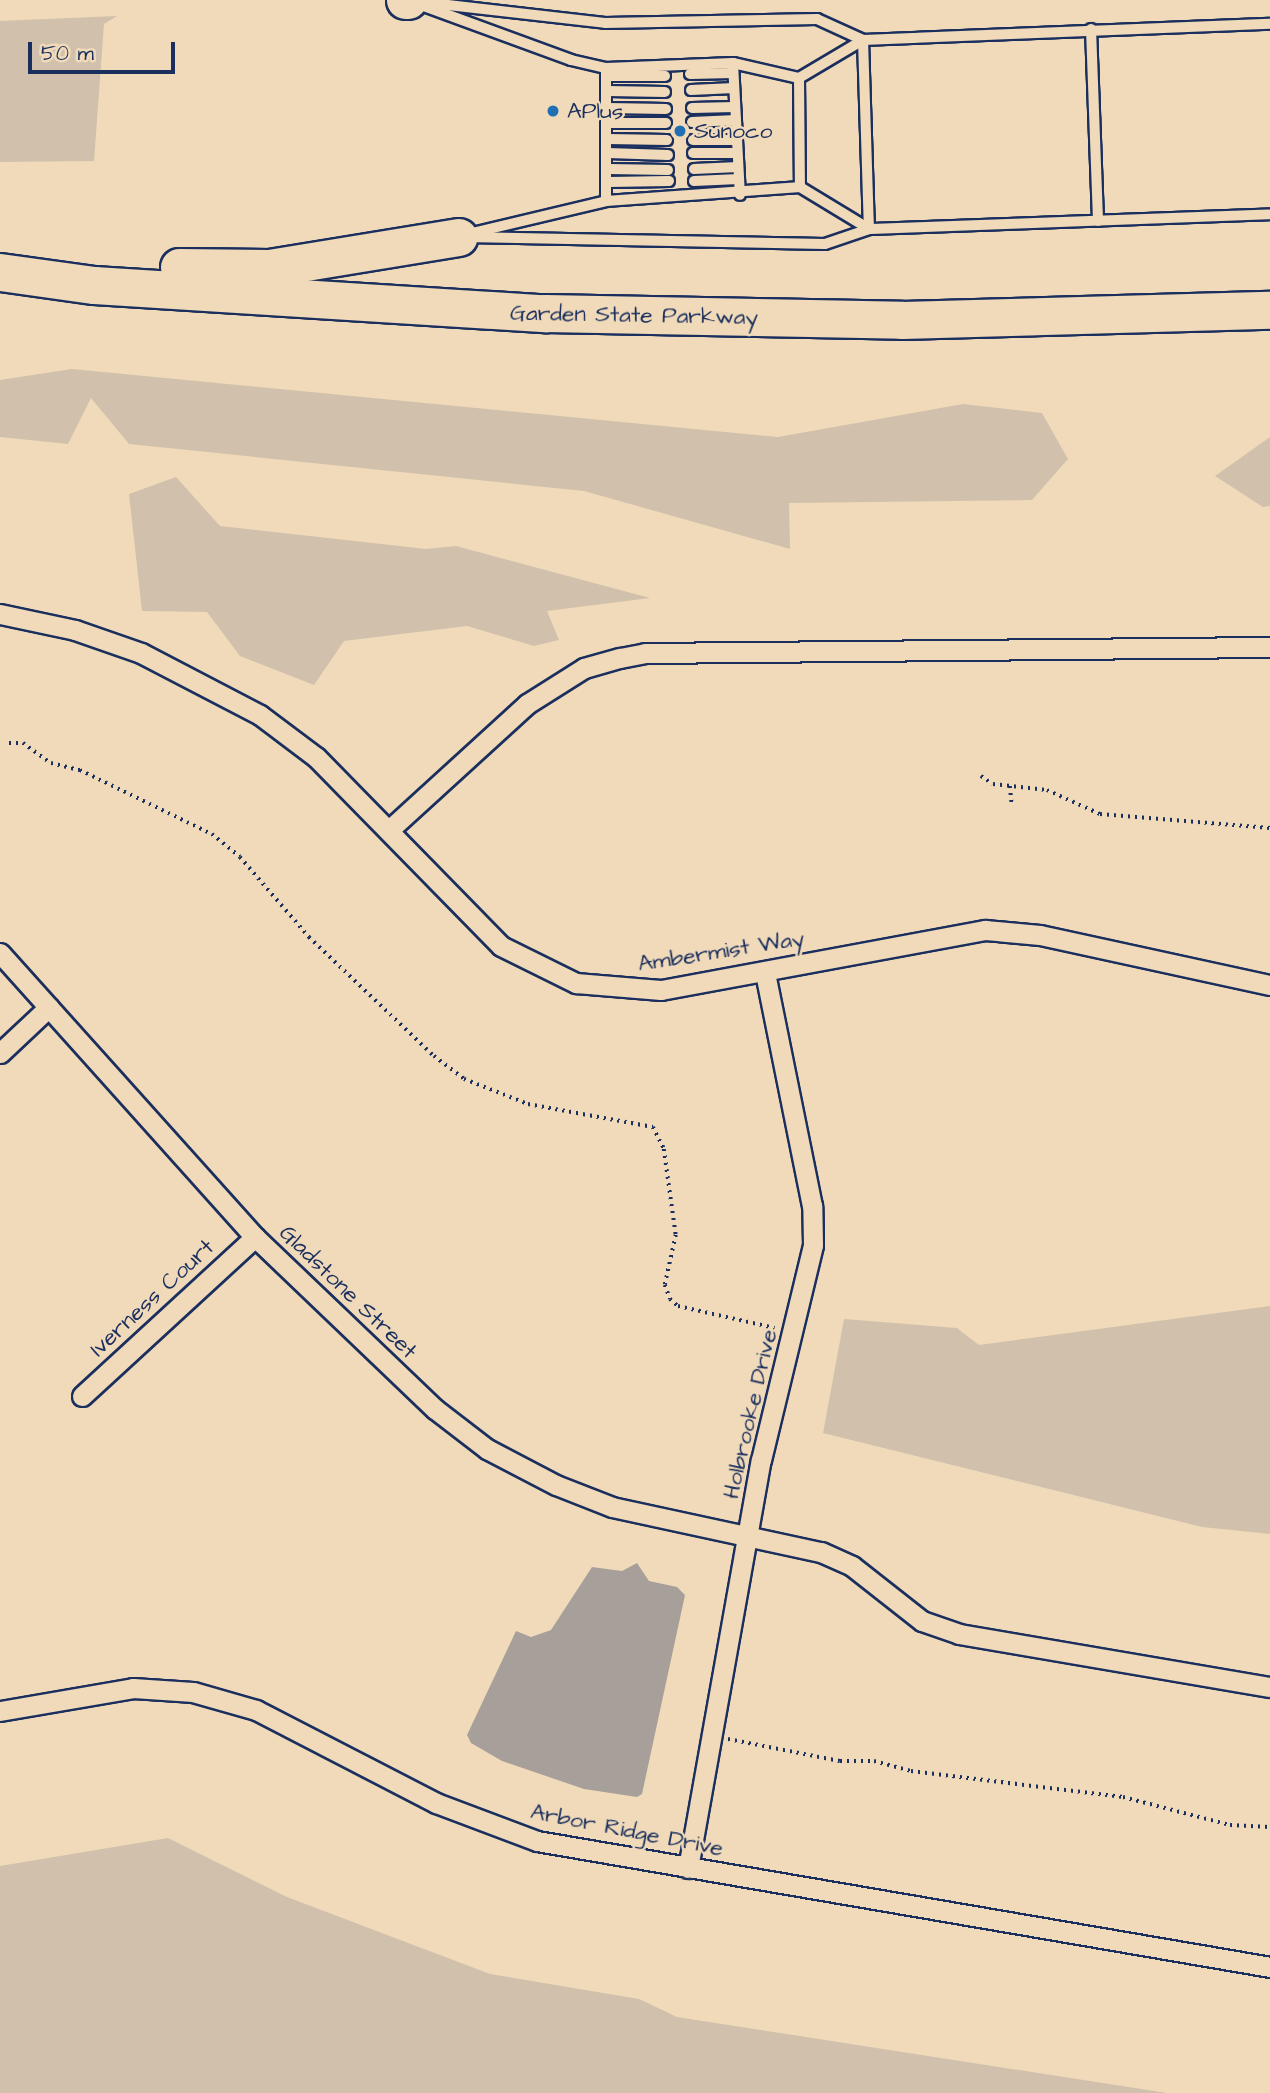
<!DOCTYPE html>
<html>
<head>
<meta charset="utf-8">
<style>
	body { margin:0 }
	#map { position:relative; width:1270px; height:2093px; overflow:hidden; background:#f0dab9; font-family:"Architects Daughter",sans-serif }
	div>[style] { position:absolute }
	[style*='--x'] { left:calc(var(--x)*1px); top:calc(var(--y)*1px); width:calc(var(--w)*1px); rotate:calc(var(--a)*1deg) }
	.green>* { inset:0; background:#d1c1ac }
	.water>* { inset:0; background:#a7a09a }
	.path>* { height:3.5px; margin-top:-1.75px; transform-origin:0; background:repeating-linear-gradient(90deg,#1b2f5e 0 2px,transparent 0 7px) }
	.roads { filter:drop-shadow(2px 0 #1b2f5e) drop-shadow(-2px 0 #1b2f5e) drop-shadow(0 2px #1b2f5e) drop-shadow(0 -2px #1b2f5e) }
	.service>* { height:10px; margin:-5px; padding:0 5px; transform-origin:5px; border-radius:5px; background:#f0dab9 }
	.minor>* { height:19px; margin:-9.5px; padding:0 9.5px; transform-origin:9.5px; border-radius:9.5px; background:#f0dab9 }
	.motorway>* { height:37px; margin:-18.5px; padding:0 18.5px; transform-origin:18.5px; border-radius:18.5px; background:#f0dab9 }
	.dots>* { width:19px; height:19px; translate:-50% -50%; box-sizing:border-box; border:4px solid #f0dab9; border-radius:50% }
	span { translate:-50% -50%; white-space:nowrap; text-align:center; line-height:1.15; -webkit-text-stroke:5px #f0dab9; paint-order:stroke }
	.poi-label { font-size:23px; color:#1b2f5e }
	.left { translate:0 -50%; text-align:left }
	.street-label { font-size:23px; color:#1b2f5e }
	.scale { position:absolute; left:28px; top:42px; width:147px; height:32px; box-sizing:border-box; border:4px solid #1b2f5e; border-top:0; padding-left:9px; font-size:21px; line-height:24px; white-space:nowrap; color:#1b2f5e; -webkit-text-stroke:5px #f0dab9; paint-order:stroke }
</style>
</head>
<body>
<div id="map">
	<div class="green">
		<i style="clip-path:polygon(117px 16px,104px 24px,94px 161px,0 162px,0 21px)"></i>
		<i style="clip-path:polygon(72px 369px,778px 437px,963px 404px,1042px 413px,1068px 459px,1032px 500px,789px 503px,790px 549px,584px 491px,129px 444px,91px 398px,68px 444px,0 437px,0 380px)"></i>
		<i style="clip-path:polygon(1270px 437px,1270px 506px,1263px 507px,1215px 476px)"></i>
		<i style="clip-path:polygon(176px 477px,220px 526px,426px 549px,456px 546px,650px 598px,547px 611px,559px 640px,534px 646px,467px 626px,344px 641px,314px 685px,240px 656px,207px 612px,142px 611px,129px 494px)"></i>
		<i style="clip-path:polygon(1270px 1306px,1270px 1534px,1202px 1527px,823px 1433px,844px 1319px,957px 1328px,979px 1345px)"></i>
		<i style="clip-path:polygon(168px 1838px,287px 1897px,490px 1974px,639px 1999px,677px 2017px,1167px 2093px,0 2093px,0 1866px)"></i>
	</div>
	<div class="water">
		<i style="clip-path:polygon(637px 1563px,649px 1581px,677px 1587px,685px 1595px,642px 1794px,637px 1797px,584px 1789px,502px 1761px,471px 1743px,467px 1735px,516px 1631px,531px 1637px,551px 1630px,592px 1567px,622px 1571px)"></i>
	</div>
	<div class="path">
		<i style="--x:9;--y:743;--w:14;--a:0"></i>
		<i style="--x:23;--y:743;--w:34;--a:36"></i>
		<i style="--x:51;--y:763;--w:30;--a:14"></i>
		<i style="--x:80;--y:770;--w:147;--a:25.9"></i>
		<i style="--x:212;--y:834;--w:36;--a:39"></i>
		<i style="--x:240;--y:857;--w:106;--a:49.2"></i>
		<i style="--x:309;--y:937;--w:173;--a:43.6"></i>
		<i style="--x:434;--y:1056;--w:38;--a:37"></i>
		<i style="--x:464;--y:1079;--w:69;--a:21.3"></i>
		<i style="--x:528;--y:1104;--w:127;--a:10.4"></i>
		<i style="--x:653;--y:1127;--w:25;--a:63"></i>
		<i style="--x:664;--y:1149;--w:87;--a:82.1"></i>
		<i style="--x:676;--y:1235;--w:51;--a:102.4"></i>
		<i style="--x:665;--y:1285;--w:15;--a:70"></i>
		<i style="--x:670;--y:1299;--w:11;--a:41"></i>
		<i style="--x:678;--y:1306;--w:99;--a:12.8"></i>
		<i style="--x:981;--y:776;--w:14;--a:34"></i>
		<i style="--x:993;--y:784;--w:54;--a:6.3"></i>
		<i style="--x:1047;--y:790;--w:58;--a:24.4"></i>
		<i style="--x:1100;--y:814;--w:171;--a:4.7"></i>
		<i style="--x:1010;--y:786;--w:20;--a:84"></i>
		<i style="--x:728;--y:1739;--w:114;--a:11.1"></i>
		<i style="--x:840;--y:1761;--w:34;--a:0"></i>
		<i style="--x:874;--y:1761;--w:38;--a:15"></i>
		<i style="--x:911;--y:1771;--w:214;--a:7"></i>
		<i style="--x:1123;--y:1797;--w:111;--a:14.7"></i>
		<i style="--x:1230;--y:1825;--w:40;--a:2.9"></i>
	</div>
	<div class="roads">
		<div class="service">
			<i style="--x:413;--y:1;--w:193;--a:6.5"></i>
			<i style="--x:605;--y:23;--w:212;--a:-1.1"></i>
			<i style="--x:817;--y:19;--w:51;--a:24.5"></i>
			<i style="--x:863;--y:40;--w:407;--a:-2.3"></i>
			<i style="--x:421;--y:5;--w:160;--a:20.1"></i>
			<i style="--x:571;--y:60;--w:36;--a:13"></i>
			<i style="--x:606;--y:68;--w:127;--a:-2.3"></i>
			<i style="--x:733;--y:63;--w:68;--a:12.8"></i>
			<i style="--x:799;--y:78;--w:74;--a:-30.7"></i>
			<i style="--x:863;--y:40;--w:189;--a:88.2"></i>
			<i style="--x:1091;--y:29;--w:192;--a:87.9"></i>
			<i style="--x:733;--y:63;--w:132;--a:87"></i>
			<i style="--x:606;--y:68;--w:133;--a:90"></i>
			<i style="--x:690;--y:74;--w:43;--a:-1.3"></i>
			<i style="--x:607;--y:76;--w:58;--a:0"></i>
			<i style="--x:799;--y:78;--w:109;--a:89.5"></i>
			<i style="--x:691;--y:90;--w:43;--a:-2.7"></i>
			<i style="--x:608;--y:91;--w:57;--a:1"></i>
			<i style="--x:608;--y:108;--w:58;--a:1"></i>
			<i style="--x:692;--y:108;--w:43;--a:-1.3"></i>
			<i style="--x:692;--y:122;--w:44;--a:-2.6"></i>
			<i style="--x:608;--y:123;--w:58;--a:0"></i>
			<i style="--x:608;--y:139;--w:59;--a:1"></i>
			<i style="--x:693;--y:140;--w:44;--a:0"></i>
			<i style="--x:608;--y:153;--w:60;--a:1.9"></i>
			<i style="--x:693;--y:153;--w:44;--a:0"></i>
			<i style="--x:609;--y:169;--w:59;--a:1"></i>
			<i style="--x:694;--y:169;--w:44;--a:-2.6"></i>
			<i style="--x:694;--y:181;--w:45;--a:-2.5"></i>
			<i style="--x:609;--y:182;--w:60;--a:-1"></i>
			<i style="--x:472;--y:233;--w:138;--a:-13.4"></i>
			<i style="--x:606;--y:201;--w:195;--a:-4.1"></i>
			<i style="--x:800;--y:187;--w:81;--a:31.3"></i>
			<i style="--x:466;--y:237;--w:359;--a:1.1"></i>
			<i style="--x:825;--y:244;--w:46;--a:-18.8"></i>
			<i style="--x:869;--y:229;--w:401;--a:-2.1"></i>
		</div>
		<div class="minor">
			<i style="--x:0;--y:614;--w:77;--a:12"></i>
			<i style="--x:75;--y:630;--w:70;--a:19.2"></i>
			<i style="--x:141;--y:653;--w:134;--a:27.5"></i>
			<i style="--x:260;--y:715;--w:70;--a:36.9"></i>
			<i style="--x:316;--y:757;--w:264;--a:45.6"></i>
			<i style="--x:501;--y:946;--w:84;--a:26.3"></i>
			<i style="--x:576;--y:983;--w:85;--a:4.7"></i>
			<i style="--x:661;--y:990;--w:330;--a:-10.5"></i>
			<i style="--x:985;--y:930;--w:55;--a:5.2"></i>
			<i style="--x:1040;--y:935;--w:235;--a:12.3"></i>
			<i style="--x:389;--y:830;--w:187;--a:-42.4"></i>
			<i style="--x:527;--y:704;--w:67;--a:-32.3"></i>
			<i style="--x:584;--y:668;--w:37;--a:-16"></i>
			<i style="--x:620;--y:658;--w:25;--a:-11"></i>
			<i style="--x:645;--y:653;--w:625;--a:-0.55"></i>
			<i style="--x:0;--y:953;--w:382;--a:48.1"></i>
			<i style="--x:255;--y:1237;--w:249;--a:43.7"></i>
			<i style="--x:435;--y:1409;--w:66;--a:37.6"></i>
			<i style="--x:487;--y:1449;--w:78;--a:27.6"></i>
			<i style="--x:556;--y:1485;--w:60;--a:21.4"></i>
			<i style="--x:612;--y:1507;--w:214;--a:12.2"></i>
			<i style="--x:821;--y:1552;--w:34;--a:24"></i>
			<i style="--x:852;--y:1566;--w:89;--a:38.2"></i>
			<i style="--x:922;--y:1621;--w:39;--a:19"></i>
			<i style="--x:959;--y:1634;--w:315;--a:9.7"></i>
			<i style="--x:0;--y:1053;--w:67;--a:-43.2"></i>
			<i style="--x:82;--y:1396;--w:235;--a:-42.6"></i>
			<i style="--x:0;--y:1711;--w:135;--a:-9.8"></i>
			<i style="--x:133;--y:1688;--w:60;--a:3.8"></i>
			<i style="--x:193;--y:1692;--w:66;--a:15.9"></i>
			<i style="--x:256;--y:1710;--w:203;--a:27.3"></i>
			<i style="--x:436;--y:1803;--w:108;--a:20.6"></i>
			<i style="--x:537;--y:1841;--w:744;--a:9.75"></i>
			<i style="--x:688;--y:1868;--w:414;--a:-79.9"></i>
			<i style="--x:761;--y:1460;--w:221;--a:-76.4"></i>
			<i style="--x:813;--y:1245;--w:39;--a:-91"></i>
			<i style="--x:812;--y:1206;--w:239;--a:-101.4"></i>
		</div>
		<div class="motorway">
			<i style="--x:405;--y:0;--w:3;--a:0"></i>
			<i style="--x:179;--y:267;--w:90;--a:0.6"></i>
			<i style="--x:269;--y:268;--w:192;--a:-9.3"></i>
			<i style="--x:0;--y:272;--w:95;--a:7.9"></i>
			<i style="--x:94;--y:285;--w:452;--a:3.6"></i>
			<i style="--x:545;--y:313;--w:357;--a:1.1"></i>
			<i style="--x:902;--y:320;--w:368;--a:-1.6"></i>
		</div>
	</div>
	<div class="dots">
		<i style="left:553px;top:111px;background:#1f6fb2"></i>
		<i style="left:680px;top:131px;background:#1f6fb2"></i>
	</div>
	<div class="poi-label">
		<span class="left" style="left:567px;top:111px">APlus</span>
		<span class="left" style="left:694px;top:131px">Sunoco</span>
	</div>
	<div class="street-label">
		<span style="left:634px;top:315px;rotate:1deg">Garden State Parkway</span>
		<span style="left:721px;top:951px;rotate:-9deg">Ambermist Way</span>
		<span style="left:348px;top:1292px;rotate:44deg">Gladstone Street</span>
		<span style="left:152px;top:1298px;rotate:-43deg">Iverness Court</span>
		<span style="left:750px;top:1414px;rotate:-77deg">Holbrooke Drive</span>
		<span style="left:627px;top:1830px;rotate:11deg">Arbor Ridge Drive</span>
	</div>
	<div class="scale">50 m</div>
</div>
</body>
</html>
